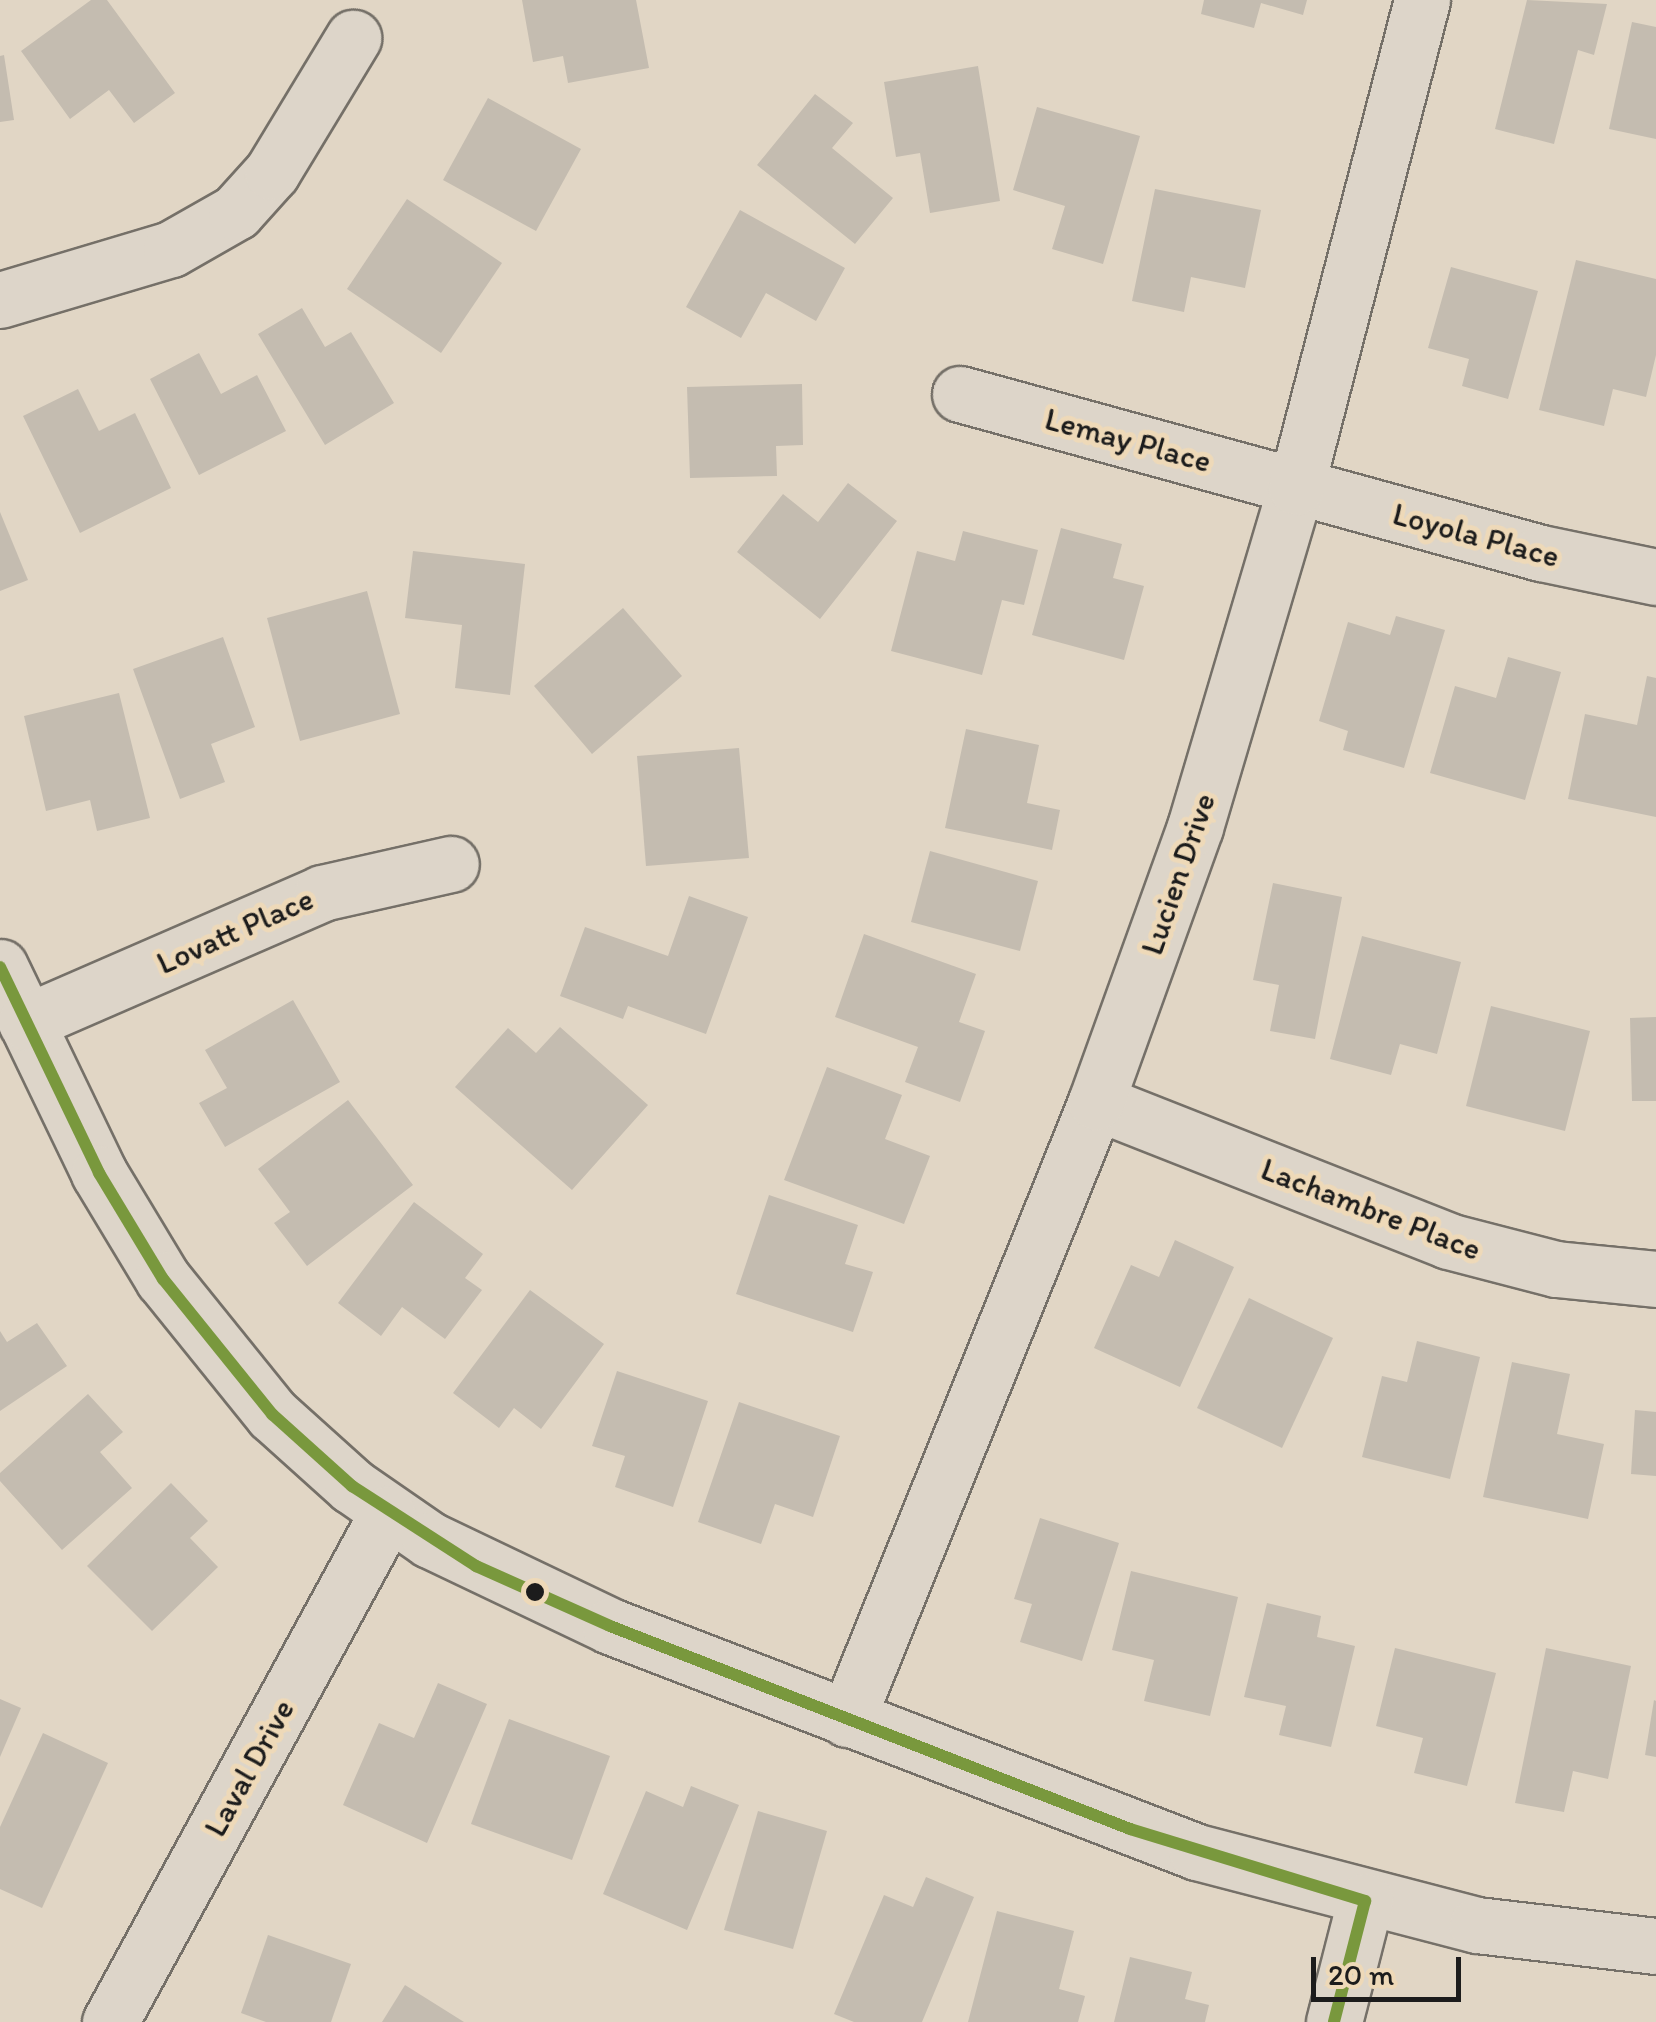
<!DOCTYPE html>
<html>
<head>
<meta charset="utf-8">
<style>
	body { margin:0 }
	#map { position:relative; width:1656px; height:2022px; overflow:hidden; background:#e1d6c5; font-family:Itim,sans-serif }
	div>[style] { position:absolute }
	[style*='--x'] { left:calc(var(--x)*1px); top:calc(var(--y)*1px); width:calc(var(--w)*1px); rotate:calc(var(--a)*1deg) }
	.building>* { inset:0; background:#c4bcb0 }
	.roads { filter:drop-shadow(2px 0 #757068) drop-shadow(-2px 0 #757068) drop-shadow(0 2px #757068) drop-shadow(0 -2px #757068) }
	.minor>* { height:55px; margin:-27.5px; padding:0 27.5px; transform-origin:27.5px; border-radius:27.5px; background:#ddd5c9 }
	.bus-1>* { height:12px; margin:-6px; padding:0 6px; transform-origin:6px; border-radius:6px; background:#79983d }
	.dots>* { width:28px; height:28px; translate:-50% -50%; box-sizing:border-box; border:5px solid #eed9b8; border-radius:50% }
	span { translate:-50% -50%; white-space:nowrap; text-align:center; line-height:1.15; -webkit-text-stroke:10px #eed9b8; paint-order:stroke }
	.street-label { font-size:32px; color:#1c1c1c }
	.scale { position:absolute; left:1311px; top:1957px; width:150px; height:45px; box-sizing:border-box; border:5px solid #1c1c1c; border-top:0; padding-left:12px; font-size:30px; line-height:35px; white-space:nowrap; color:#1c1c1c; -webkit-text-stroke:8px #eed9b8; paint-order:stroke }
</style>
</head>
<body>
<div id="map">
	<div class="building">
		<i style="clip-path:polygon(91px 0,107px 0,175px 93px,134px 123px,109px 90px,70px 119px,21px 51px)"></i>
		<i style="clip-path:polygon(522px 0,636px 0,649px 68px,568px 83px,563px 56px,533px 62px)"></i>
		<i style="clip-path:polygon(1204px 0,1307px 0,1303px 15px,1261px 3px,1254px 28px,1201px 14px)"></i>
		<i style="clip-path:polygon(1527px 0,1607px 4px,1594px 55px,1578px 50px,1554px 144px,1495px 129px)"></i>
		<i style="clip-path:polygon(1632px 22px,1656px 27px,1656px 139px,1609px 129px)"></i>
		<i style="clip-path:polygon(4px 55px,14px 120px,0 122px,0 56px)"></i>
		<i style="clip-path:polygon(978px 66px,1000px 201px,930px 213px,920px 153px,896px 157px,884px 82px)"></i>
		<i style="clip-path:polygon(815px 94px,853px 123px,832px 148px,893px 198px,855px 244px,757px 165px)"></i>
		<i style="clip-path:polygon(488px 98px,581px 149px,536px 231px,443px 180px)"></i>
		<i style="clip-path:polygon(1037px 107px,1140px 136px,1103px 264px,1052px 249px,1065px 206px,1013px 190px)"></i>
		<i style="clip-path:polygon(1155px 189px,1261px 210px,1245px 288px,1191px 277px,1184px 312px,1132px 301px)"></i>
		<i style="clip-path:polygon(407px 199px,502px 263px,441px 353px,347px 289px)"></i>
		<i style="clip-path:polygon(740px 210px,845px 268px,816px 321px,766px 293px,741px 338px,686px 307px)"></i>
		<i style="clip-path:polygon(1576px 260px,1656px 279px,1656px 355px,1646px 397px,1613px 389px,1604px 426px,1539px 410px)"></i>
		<i style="clip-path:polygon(1451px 267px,1538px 291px,1508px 399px,1462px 386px,1469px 359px,1428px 348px)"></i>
		<i style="clip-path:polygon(302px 308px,325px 347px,351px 332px,394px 403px,325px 445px,258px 334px)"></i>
		<i style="clip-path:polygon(199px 353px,221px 394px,257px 375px,286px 431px,199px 475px,150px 379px)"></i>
		<i style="clip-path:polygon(802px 384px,803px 445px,776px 446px,777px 476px,690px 478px,687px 387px)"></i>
		<i style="clip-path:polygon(78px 389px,99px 431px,135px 413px,171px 488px,80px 533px,23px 416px)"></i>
		<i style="clip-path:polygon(848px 483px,897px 521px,820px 619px,737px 552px,783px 494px,818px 522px)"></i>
		<i style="clip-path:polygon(0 512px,28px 580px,0 591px)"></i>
		<i style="clip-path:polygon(1061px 528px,1122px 544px,1113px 578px,1144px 586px,1124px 660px,1032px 635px)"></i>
		<i style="clip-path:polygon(963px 531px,1038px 550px,1024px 605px,1002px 600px,982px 675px,891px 651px,917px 551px,955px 561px)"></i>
		<i style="clip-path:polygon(413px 551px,525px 564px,510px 695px,455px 688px,462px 625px,405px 618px)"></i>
		<i style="clip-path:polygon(367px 591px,400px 714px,300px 741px,267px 618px)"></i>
		<i style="clip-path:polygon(623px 608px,682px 676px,592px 754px,534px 686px)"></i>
		<i style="clip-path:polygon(1396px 616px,1445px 630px,1404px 768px,1343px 750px,1348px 731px,1319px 721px,1348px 622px,1390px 635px)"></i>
		<i style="clip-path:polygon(223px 637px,255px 727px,211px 744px,225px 782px,180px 799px,133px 669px)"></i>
		<i style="clip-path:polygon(1508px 657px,1561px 672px,1525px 800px,1430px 773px,1455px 686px,1496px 698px)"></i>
		<i style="clip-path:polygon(1647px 676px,1656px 678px,1656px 817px,1568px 799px,1585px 714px,1637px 725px)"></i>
		<i style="clip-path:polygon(119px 693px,150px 818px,97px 831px,90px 800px,46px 811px,24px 716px)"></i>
		<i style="clip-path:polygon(966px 729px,1039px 745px,1027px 803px,1060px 810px,1052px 850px,945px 828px)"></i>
		<i style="clip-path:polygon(739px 748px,749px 858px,646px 866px,637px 756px)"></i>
		<i style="clip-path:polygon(930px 851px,1038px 881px,1020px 951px,911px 922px)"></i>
		<i style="clip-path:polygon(1273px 883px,1342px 897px,1315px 1039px,1270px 1031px,1279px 985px,1253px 980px)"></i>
		<i style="clip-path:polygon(689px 896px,748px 917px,706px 1034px,628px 1006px,623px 1019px,560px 996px,585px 927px,668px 956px)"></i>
		<i style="clip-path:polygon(864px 934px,976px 974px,959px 1022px,985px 1031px,960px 1102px,905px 1082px,918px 1047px,835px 1017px)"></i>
		<i style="clip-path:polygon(1362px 936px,1461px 962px,1437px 1054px,1400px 1044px,1391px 1075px,1330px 1059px)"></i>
		<i style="clip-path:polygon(293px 1000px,340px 1082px,225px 1147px,199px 1103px,227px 1088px,205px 1050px)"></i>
		<i style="clip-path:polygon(1491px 1006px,1590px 1031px,1565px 1131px,1466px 1106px)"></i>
		<i style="clip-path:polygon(1656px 1017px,1656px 1101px,1632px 1101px,1630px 1018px)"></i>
		<i style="clip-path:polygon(560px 1027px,648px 1105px,572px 1190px,455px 1087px,508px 1028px,536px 1053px)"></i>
		<i style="clip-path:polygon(827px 1067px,902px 1095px,885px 1139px,930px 1156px,904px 1224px,784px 1180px)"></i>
		<i style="clip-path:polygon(348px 1100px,413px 1185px,307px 1266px,274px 1223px,290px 1212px,258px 1169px)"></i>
		<i style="clip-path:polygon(769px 1195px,858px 1225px,845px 1264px,873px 1272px,853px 1332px,736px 1294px)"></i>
		<i style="clip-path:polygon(414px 1202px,483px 1254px,465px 1278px,482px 1290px,445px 1339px,402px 1307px,381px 1336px,338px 1303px)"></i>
		<i style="clip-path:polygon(1175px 1240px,1234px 1267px,1180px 1387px,1094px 1348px,1131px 1265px,1159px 1277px)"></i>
		<i style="clip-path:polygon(530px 1290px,604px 1344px,541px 1429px,514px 1408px,499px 1428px,453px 1393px)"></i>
		<i style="clip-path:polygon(1249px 1298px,1333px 1338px,1282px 1448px,1197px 1408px)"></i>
		<i style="clip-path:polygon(37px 1323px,67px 1366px,0 1411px,0 1331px,7px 1342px)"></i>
		<i style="clip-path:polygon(1417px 1341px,1480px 1357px,1450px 1479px,1362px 1457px,1382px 1376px,1407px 1382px)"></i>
		<i style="clip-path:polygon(1512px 1362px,1570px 1374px,1557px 1434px,1604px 1444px,1588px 1519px,1483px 1497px)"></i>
		<i style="clip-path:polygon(617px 1371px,708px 1401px,673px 1507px,615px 1487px,625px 1456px,592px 1446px)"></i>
		<i style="clip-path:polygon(88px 1394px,123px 1432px,100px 1452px,132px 1488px,62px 1550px,0 1481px,0 1473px)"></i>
		<i style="clip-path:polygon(739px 1402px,840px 1436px,813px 1517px,775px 1504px,761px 1544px,698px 1522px)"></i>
		<i style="clip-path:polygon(1635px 1410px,1656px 1412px,1656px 1476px,1631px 1474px)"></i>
		<i style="clip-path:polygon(171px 1483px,208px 1521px,190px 1538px,218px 1567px,152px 1631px,87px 1566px)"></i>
		<i style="clip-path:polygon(1040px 1518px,1119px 1543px,1082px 1661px,1020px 1642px,1032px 1604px,1014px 1599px)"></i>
		<i style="clip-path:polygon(1131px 1571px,1238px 1597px,1210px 1716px,1144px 1701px,1154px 1660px,1112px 1650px)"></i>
		<i style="clip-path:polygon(1267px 1603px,1321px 1616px,1317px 1637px,1355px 1646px,1331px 1747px,1279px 1735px,1286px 1706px,1244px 1697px)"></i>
		<i style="clip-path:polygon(1395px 1648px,1496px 1673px,1467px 1786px,1414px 1773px,1423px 1738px,1376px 1726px)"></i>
		<i style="clip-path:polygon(1546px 1648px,1631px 1666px,1608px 1779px,1573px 1771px,1564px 1812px,1515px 1803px)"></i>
		<i style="clip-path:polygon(438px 1683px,487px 1704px,427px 1843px,343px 1805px,379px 1723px,414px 1738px)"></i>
		<i style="clip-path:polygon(0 1699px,21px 1708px,0 1757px)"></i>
		<i style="clip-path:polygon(1654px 1700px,1656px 1701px,1656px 1757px,1645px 1755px)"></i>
		<i style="clip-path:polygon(509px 1719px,610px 1756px,572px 1860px,471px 1824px)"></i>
		<i style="clip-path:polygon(43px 1733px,108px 1763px,42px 1908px,0 1889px,0 1827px)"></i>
		<i style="clip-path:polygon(691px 1786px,739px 1805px,687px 1930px,603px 1894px,646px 1791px,683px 1807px)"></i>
		<i style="clip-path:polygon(758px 1811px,827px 1831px,793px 1949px,724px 1930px)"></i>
		<i style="clip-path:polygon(926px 1877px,974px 1897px,922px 2022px,854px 2022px,834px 2014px,884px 1895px,913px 1907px)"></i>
		<i style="clip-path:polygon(997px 1911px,1074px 1931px,1059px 1989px,1085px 1996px,1078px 2022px,968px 2022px)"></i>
		<i style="clip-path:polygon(268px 1935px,351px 1964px,331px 2022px,266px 2022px,241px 2013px)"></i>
		<i style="clip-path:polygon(1130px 1957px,1192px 1972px,1185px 1999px,1209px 2005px,1205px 2022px,1114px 2022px)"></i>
		<i style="clip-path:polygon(405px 1985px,464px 2022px,382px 2022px)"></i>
	</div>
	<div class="roads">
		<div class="minor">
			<i style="--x:0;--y:300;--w:178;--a:-16.6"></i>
			<i style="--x:171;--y:249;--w:75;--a:-29.6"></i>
			<i style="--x:236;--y:212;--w:54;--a:-48"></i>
			<i style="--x:272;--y:172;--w:157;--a:-58.8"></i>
			<i style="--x:960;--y:394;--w:602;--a:15.31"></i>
			<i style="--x:1541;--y:553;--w:117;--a:11.8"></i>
			<i style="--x:0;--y:967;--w:229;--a:64.3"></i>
			<i style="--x:99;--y:1173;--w:124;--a:58.9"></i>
			<i style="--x:163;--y:1279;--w:174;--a:51.1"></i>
			<i style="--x:272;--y:1414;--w:108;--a:42"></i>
			<i style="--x:352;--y:1486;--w:95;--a:34.7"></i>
			<i style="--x:430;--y:1540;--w:199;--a:25.5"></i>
			<i style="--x:610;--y:1626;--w:629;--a:21.06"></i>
			<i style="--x:1197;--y:1852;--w:289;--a:14.6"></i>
			<i style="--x:1477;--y:1925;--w:180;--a:6.7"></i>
			<i style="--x:26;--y:1022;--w:323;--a:-23.5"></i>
			<i style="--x:322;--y:893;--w:132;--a:-12.7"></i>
			<i style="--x:1096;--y:1102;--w:378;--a:21.5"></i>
			<i style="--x:1448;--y:1241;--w:112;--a:14.5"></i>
			<i style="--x:1556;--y:1269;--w:100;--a:5.7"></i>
			<i style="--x:847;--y:1719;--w:665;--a:-68.02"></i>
			<i style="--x:1096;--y:1102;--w:292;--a:-70.2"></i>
			<i style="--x:1195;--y:827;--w:355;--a:-73.5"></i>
			<i style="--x:1296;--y:487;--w:503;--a:-75.49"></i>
			<i style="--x:110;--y:2022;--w:579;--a:-61.4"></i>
			<i style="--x:1334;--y:2022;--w:125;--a:-75.6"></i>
		</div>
	</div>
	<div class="bus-1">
		<i style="--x:0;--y:967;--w:229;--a:64.3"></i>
		<i style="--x:99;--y:1173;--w:124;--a:58.9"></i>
		<i style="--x:163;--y:1279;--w:174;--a:51.1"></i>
		<i style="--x:272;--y:1414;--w:108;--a:42"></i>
		<i style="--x:352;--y:1486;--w:148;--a:32.8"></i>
		<i style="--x:476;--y:1566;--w:147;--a:24.1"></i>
		<i style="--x:610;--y:1626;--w:558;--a:21.32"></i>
		<i style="--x:1130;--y:1829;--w:246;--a:17"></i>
		<i style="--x:1365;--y:1901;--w:125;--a:104.4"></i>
	</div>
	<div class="dots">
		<i style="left:535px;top:1592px;background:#1c1c1c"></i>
	</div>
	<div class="street-label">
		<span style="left:1128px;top:440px;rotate:15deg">Lemay Place</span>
		<span style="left:1476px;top:535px;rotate:15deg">Loyola Place</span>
		<span style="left:1178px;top:874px;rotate:-71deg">Lucien Drive</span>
		<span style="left:235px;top:931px;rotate:-24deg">Lovatt Place</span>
		<span style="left:1371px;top:1209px;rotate:21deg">Lachambre Place</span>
		<span style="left:249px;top:1768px;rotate:-61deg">Laval Drive</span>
	</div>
	<div class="scale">20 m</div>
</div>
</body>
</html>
